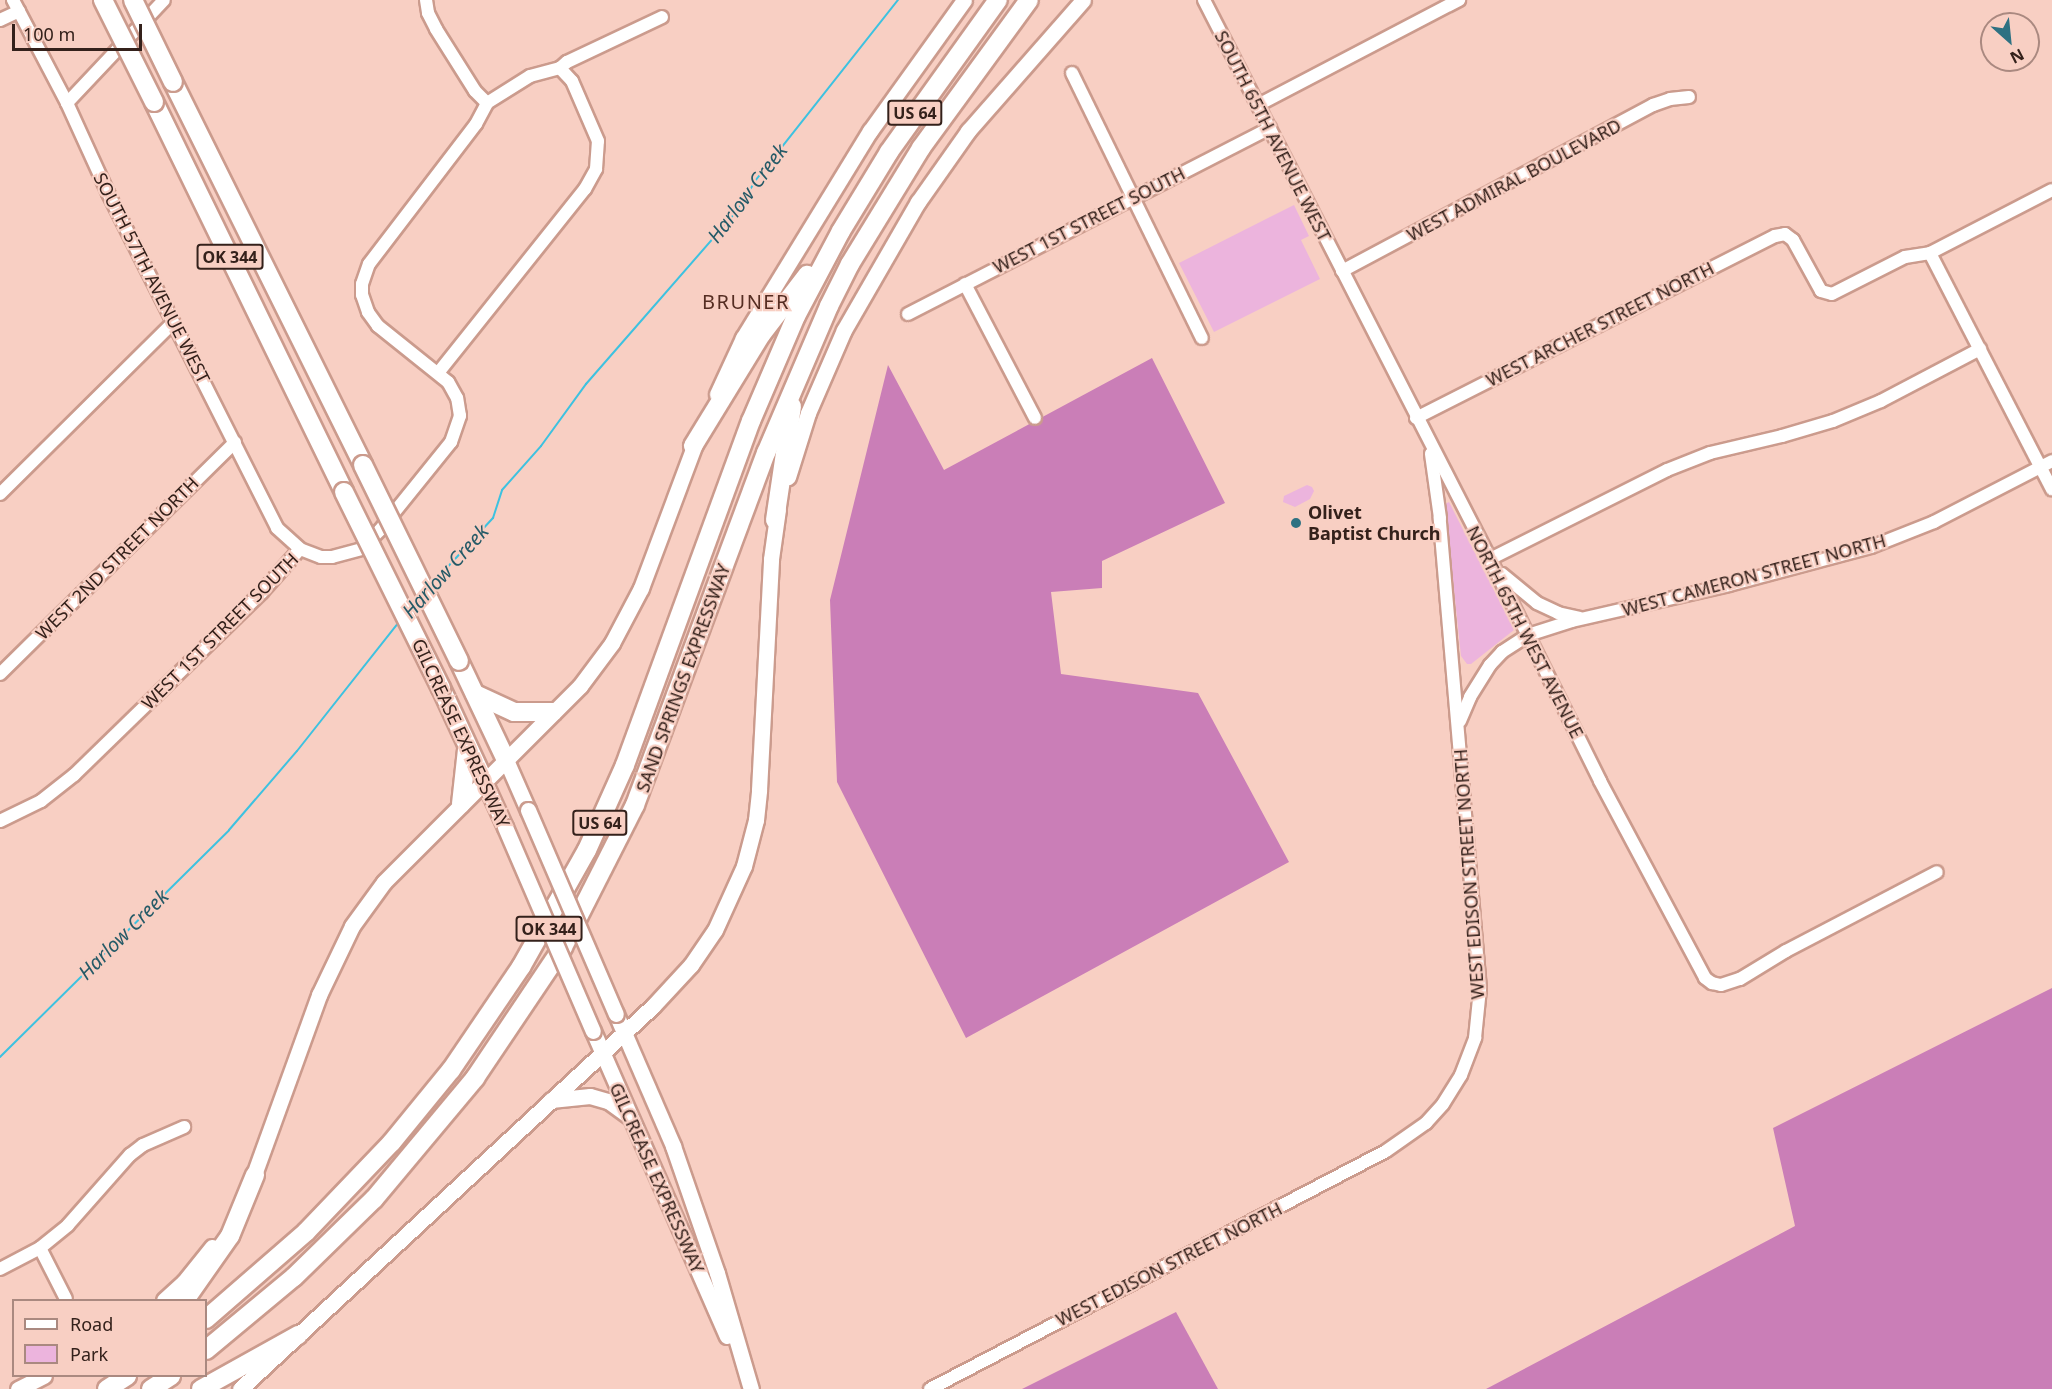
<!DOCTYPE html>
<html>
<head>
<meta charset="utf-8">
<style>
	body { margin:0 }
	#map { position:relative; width:2052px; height:1389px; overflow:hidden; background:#f8cfc3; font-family:"Noto Sans",sans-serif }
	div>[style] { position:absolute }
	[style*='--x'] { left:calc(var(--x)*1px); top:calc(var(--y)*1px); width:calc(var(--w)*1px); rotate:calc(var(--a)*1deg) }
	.green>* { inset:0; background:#ecb4dd }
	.forest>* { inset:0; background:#ca7eb7 }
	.stream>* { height:2px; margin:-1px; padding:0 1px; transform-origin:1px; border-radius:1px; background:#3dc2e0 }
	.roads { filter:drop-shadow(2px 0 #cb9b8d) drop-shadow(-2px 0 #cb9b8d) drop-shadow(0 2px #cb9b8d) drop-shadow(0 -2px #cb9b8d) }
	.minor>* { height:12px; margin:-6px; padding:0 6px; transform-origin:6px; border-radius:6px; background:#fff }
	.major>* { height:15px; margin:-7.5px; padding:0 7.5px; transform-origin:7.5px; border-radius:7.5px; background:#fff }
	.highway>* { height:18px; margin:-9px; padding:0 9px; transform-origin:9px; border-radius:9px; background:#fff }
	.bridges { filter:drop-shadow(2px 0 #cb9b8d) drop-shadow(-2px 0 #cb9b8d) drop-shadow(0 2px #cb9b8d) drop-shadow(0 -2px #cb9b8d) }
	.major-bridge>* { height:15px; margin:-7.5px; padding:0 7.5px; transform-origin:7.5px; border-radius:7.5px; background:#fff }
	.highway-bridge>* { height:18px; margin:-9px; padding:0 9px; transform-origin:9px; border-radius:9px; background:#fff }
	.dots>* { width:16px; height:16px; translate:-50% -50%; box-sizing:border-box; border:3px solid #f8cfc3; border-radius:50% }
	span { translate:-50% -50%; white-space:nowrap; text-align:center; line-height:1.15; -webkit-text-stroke:4.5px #f8cfc3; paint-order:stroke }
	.shield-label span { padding:2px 4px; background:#f8cfc3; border:2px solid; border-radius:4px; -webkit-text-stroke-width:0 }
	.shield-label { font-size:16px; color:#34211b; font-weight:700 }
	.street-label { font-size:18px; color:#34211b }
	.poi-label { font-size:18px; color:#34211b; font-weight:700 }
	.left { translate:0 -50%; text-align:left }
	.water-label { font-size:20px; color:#255a67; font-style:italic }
	.neighbourhood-label { font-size:20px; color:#552d22; letter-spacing:1.5px }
	.legend { position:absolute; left:12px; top:1299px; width:195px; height:78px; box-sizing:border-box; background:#f8cfc3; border:2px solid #aa8980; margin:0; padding:8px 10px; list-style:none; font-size:18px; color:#34211b }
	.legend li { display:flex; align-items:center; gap:12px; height:30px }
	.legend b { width:30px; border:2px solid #aa8980 }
	.north { position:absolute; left:1980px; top:12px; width:60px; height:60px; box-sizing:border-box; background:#f8cfc3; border:2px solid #aa8980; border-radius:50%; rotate:153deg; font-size:16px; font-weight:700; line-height:24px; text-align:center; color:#34211b }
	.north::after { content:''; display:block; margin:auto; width:21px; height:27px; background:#2e7182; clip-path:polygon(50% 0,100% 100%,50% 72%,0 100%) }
	.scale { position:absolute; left:12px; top:24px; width:130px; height:27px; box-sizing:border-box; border:3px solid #34211b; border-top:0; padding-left:8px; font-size:18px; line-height:21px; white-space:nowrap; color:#34211b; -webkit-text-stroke:4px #f8cfc3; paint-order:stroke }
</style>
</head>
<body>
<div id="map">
	<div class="green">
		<i style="clip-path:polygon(1294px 205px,1309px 236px,1301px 240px,1320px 279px,1214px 332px,1179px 263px)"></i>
		<i style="clip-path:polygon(1307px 485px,1312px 487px,1314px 491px,1310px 499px,1295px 507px,1283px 502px,1284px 496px)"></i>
		<i style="clip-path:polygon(1449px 502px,1514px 630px,1471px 664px,1467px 664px,1461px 656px,1445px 504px)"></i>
	</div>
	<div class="forest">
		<i style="clip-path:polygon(1152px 358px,1225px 503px,1102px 561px,1102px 588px,1051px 592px,1061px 674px,1198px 693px,1289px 862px,966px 1038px,837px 782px,830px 600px,888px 365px,944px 470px)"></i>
		<i style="clip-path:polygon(2052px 988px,2052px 1389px,1486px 1389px,1795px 1226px,1773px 1128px)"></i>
		<i style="clip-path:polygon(1176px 1312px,1218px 1389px,1022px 1389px)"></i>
	</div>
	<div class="stream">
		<i style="--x:430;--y:586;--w:93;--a:-47.2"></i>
		<i style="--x:493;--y:518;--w:29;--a:-72"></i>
		<i style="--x:502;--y:490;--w:59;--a:-48.4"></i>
		<i style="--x:541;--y:446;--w:77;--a:-54"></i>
		<i style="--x:586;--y:384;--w:228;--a:-48.9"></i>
		<i style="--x:736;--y:212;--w:36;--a:-58"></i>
		<i style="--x:755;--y:181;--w:231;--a:-51.7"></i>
		<i style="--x:411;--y:608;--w:15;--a:-48"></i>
		<i style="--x:0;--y:1057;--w:322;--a:-44.7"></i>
		<i style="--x:229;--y:830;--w:104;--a:-49.3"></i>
		<i style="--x:297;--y:751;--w:164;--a:-51.7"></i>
	</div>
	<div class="roads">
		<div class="minor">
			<i style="--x:13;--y:0;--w:116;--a:62.3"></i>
			<i style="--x:67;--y:103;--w:99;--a:65.5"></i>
			<i style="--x:108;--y:193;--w:375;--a:63.2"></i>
			<i style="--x:277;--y:528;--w:31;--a:42"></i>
			<i style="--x:300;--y:549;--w:22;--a:21"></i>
			<i style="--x:321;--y:557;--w:11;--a:0"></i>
			<i style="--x:332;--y:557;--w:30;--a:-15"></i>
			<i style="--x:361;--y:549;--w:27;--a:-45"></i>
			<i style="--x:380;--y:530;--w:113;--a:-51.1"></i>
			<i style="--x:451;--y:442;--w:28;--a:-71"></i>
			<i style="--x:460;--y:416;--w:18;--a:-99"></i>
			<i style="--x:457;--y:398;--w:18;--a:-119"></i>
			<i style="--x:448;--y:382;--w:90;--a:-141.3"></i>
			<i style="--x:378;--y:326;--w:17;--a:-126"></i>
			<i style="--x:368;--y:312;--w:18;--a:-109"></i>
			<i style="--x:362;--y:295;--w:11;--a:-90"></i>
			<i style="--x:362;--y:284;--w:21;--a:-71"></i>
			<i style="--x:369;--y:264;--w:176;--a:-52.6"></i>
			<i style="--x:476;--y:124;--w:24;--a:-62"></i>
			<i style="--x:487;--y:103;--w:51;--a:-32.1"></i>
			<i style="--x:530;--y:76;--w:31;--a:-15"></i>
			<i style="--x:560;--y:68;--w:9;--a:-41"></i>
			<i style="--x:567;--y:62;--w:105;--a:-25.3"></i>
			<i style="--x:426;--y:0;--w:13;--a:81"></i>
			<i style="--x:428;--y:13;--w:18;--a:63"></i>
			<i style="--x:436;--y:29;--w:73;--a:57.8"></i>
			<i style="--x:475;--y:91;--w:17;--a:45"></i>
			<i style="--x:1204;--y:0;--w:628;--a:62.9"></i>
			<i style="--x:1490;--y:559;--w:248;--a:63.6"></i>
			<i style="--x:1600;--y:781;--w:223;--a:61.9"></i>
			<i style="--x:1705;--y:978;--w:9;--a:36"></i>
			<i style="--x:1712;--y:983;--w:9;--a:13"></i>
			<i style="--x:1721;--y:985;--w:20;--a:-18"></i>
			<i style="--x:1740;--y:979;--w:54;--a:-31.3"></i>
			<i style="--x:1786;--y:951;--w:170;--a:-27.6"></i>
			<i style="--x:0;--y:20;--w:21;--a:-25"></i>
			<i style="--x:1072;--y:73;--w:295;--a:63.9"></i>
			<i style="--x:67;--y:103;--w:141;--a:-46.7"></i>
			<i style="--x:1258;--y:105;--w:227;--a:-27.6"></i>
			<i style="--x:1930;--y:253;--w:266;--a:62.7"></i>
			<i style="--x:1342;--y:271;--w:353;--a:-28.1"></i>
			<i style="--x:1653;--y:105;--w:18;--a:-19"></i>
			<i style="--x:1670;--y:99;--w:19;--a:-6"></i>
			<i style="--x:965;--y:284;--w:151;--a:62.4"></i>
			<i style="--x:908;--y:314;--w:407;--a:-27.2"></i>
			<i style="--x:438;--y:373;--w:236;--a:-51.4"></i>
			<i style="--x:585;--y:189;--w:23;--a:-61"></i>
			<i style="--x:596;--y:169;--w:28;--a:-86"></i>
			<i style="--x:598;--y:141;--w:65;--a:-113.4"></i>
			<i style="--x:572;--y:81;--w:18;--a:-133"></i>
			<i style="--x:1416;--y:418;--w:402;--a:-26.9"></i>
			<i style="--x:1775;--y:236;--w:10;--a:-11"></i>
			<i style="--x:1785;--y:234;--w:10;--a:37"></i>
			<i style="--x:1793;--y:240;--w:58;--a:61.2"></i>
			<i style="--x:1821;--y:291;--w:11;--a:15"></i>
			<i style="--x:1832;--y:294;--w:82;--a:-26.9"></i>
			<i style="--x:1905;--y:257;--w:25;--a:-9"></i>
			<i style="--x:1930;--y:253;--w:137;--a:-27.3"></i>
			<i style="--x:0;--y:494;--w:243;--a:-44.7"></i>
			<i style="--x:1490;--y:559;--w:198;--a:-26.7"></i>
			<i style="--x:1667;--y:470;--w:46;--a:-21.6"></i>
			<i style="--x:1710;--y:453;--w:74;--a:-13.3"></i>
			<i style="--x:1782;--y:436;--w:53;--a:-16.4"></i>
			<i style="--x:1833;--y:421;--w:52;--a:-22.6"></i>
			<i style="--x:1881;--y:401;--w:112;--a:-27.7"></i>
			<i style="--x:1502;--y:574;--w:45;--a:39.6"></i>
			<i style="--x:1537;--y:603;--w:23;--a:25"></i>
			<i style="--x:1558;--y:613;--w:22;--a:13"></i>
			<i style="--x:0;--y:674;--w:330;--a:-44.6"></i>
			<i style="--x:1460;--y:721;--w:26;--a:-67"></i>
			<i style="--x:1470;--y:697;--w:38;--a:-58"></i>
			<i style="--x:1490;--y:665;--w:18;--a:-47"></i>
			<i style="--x:1502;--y:652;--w:31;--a:-33"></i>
			<i style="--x:1528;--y:635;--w:46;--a:-17.7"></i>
			<i style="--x:1572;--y:621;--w:161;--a:-12.9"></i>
			<i style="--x:1729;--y:585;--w:147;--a:-15"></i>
			<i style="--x:1871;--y:547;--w:68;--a:-21.6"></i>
			<i style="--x:1934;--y:522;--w:133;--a:-27.3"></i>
			<i style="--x:0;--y:821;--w:46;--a:-26"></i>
			<i style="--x:41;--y:801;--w:42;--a:-38.2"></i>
			<i style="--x:74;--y:775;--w:262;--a:-44.2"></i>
			<i style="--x:262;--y:592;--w:57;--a:-48.5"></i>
			<i style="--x:40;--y:1248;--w:57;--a:63"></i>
			<i style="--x:0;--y:1269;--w:45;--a:-27.7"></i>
			<i style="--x:40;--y:1248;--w:36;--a:-39"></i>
			<i style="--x:68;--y:1225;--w:94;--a:-48.5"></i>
			<i style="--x:130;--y:1155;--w:16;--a:-38"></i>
			<i style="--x:143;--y:1145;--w:45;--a:-23.7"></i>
			<i style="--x:930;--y:1389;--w:514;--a:-27.56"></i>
			<i style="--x:1386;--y:1151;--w:49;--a:-35"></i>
			<i style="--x:1426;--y:1123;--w:25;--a:-48"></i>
			<i style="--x:1443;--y:1104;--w:34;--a:-58"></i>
			<i style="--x:1461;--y:1075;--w:40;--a:-69"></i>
			<i style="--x:1475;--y:1038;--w:49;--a:-84.2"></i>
			<i style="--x:1480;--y:989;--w:473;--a:-94.9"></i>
			<i style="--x:1440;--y:518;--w:65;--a:-98"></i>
		</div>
		<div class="major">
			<i style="--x:717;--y:394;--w:62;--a:-65.1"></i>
			<i style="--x:743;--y:338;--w:243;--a:-58.5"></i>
			<i style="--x:870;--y:131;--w:161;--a:-54.3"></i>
			<i style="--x:788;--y:477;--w:67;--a:-72.6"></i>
			<i style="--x:808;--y:413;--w:90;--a:-66.6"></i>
			<i style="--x:844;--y:330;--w:148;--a:-60"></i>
			<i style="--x:918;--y:202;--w:87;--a:-54.8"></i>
			<i style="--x:968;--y:131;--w:174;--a:-48.7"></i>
			<i style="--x:506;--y:760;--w:55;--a:66.3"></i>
			<i style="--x:484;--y:781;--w:51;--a:65.5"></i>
			<i style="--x:616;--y:1014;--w:144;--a:66.6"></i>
			<i style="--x:673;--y:1146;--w:134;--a:70.9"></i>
			<i style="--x:717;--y:1273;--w:121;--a:73.7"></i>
			<i style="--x:593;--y:1031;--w:333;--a:66.3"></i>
			<i style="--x:551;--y:1100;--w:39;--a:-6"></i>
			<i style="--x:590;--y:1096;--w:19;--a:16"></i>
			<i style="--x:608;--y:1101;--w:26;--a:36"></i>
			<i style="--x:251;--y:1183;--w:200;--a:-70.1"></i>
			<i style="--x:319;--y:995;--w:76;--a:-64.4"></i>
			<i style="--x:352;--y:926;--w:54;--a:-54"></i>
			<i style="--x:384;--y:882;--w:277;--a:-45"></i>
			<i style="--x:580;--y:686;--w:54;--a:-53.3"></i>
			<i style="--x:612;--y:643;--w:62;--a:-62.2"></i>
			<i style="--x:641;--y:588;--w:160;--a:-69.5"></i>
			<i style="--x:164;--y:1300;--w:27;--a:-42"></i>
			<i style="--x:184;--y:1282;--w:45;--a:-51.3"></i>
			<i style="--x:18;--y:1389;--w:29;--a:-27"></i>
			<i style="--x:240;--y:1389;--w:563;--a:-42.84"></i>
			<i style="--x:653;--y:1006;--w:56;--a:-47.2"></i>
			<i style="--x:691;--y:965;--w:42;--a:-55.6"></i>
			<i style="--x:715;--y:930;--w:70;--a:-65.6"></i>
			<i style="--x:744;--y:866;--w:48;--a:-75.4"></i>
			<i style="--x:756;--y:820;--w:30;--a:-84"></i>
			<i style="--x:759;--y:790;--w:231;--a:-87"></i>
			<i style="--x:771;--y:559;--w:50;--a:-82"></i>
		</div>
		<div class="highway">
			<i style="--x:173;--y:82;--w:428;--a:63.6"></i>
			<i style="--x:154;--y:102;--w:434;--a:64"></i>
			<i style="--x:693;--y:446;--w:130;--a:-58.5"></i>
			<i style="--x:761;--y:335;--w:76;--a:-52.5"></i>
			<i style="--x:775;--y:520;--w:115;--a:-81.5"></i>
			<i style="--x:459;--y:661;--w:110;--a:64.6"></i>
			<i style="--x:441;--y:688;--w:102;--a:65.2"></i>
			<i style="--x:475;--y:694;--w:43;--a:24.8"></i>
			<i style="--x:514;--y:712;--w:39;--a:0"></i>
			<i style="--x:461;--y:804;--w:54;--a:-83.7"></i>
			<i style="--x:185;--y:1300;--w:78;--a:-54.9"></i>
			<i style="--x:230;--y:1236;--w:66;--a:-67.7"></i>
			<i style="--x:206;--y:1319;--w:133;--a:-41"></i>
			<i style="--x:306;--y:1232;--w:124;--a:-46.3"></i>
			<i style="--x:392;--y:1142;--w:93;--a:-50.7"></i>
			<i style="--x:451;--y:1070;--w:125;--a:-55.8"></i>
			<i style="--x:521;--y:967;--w:134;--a:-60.6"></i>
			<i style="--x:587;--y:850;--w:93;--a:-65.9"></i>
			<i style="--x:625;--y:765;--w:366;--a:-69.9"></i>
			<i style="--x:751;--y:421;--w:114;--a:-66.8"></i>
			<i style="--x:796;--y:316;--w:96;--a:-62.1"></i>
			<i style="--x:841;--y:231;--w:92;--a:-58.7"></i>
			<i style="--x:889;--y:152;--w:187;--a:-54.4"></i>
			<i style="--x:206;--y:1350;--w:114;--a:-39.7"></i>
			<i style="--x:294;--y:1277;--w:112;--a:-44.3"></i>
			<i style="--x:374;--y:1199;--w:158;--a:-50.1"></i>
			<i style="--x:475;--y:1078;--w:158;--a:-56.1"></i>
			<i style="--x:563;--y:947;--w:159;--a:-63.1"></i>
			<i style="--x:635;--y:805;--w:376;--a:-69.6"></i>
			<i style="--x:766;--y:453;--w:160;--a:-66.8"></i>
			<i style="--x:829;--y:306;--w:47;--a:-63.4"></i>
			<i style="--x:850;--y:264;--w:136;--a:-58.5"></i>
			<i style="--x:921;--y:148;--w:183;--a:-53.9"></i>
			<i style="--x:107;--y:1389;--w:24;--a:-33"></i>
			<i style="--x:151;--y:1389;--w:24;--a:-33"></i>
			<i style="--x:201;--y:1389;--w:111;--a:-29.1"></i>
		</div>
	</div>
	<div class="bridges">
		<div class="major-bridge">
			<i style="--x:528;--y:810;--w:222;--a:66.7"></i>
			<i style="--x:505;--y:827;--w:222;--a:66.7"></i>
		</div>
		<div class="highway-bridge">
			<i style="--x:103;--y:0;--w:114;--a:63.4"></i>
			<i style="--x:133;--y:0;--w:91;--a:64"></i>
			<i style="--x:363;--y:465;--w:218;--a:63.9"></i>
			<i style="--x:344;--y:492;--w:219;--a:63.7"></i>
		</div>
	</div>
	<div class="dots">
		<i style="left:1296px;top:523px;background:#2e7182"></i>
	</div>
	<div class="shield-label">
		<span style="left:915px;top:113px">US 64</span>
		<span style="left:230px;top:257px">OK 344</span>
		<span style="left:600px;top:823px">US 64</span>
		<span style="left:549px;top:929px">OK 344</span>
	</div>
	<div class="street-label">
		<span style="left:1273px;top:136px;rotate:63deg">SOUTH 65TH AVENUE WEST</span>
		<span style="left:1514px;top:180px;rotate:-28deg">WEST ADMIRAL BOULEVARD</span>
		<span style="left:1089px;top:220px;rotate:-27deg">WEST 1ST STREET SOUTH</span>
		<span style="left:152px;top:278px;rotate:63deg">SOUTH 57TH AVENUE WEST</span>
		<span style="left:1600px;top:324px;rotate:-27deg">WEST ARCHER STREET NORTH</span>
		<span style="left:117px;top:558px;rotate:-45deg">WEST 2ND STREET NORTH</span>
		<span style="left:1754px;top:575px;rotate:-15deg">WEST CAMERON STREET NORTH</span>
		<span style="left:220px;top:631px;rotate:-45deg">WEST 1ST STREET SOUTH</span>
		<span style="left:1525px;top:632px;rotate:63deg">NORTH 65TH WEST AVENUE</span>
		<span style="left:683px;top:678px;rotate:-70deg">SAND SPRINGS EXPRESSWAY</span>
		<span style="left:461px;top:733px;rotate:65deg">GILCREASE EXPRESSWAY</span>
		<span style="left:1469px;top:874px;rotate:-94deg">WEST EDISON STREET NORTH</span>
		<span style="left:657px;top:1178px;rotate:66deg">GILCREASE EXPRESSWAY</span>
		<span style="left:1169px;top:1264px;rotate:-27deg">WEST EDISON STREET NORTH</span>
	</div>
	<div class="poi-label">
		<span class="left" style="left:1308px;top:523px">Olivet<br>Baptist Church</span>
	</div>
	<div class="water-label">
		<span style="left:747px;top:193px;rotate:-53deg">Harlow Creek</span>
		<span style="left:445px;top:571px;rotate:-48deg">Harlow Creek</span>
		<span style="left:123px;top:934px;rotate:-45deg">Harlow Creek</span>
	</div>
	<div class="neighbourhood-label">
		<span style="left:746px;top:301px">BRUNER</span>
	</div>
	<ul class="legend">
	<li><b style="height:8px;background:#fff"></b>Road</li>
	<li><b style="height:16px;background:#ecb4dd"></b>Park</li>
	</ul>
	<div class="north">N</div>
	<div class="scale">100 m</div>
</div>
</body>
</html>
